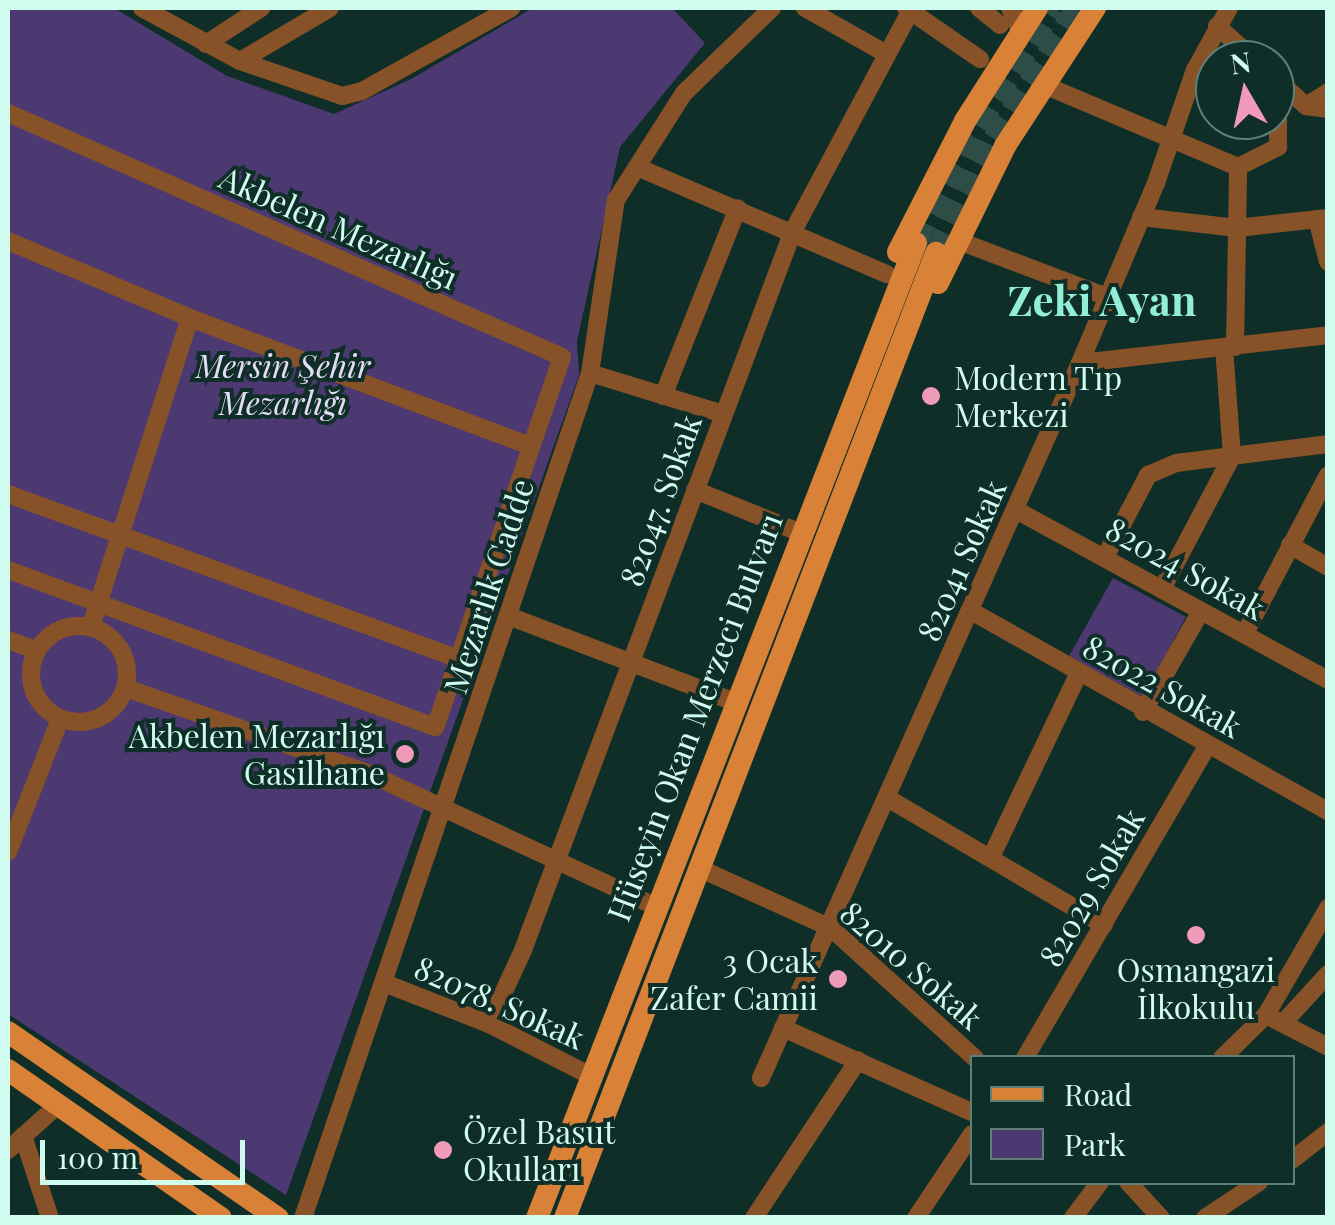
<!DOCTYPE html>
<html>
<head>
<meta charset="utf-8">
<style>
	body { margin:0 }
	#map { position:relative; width:1335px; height:1225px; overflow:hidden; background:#102e28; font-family:"Playfair Display",serif }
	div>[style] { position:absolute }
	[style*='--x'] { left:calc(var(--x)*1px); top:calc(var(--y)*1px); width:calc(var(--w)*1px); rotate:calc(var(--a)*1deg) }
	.green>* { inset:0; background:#4c3972 }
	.major-tunnel>* { height:22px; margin-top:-11px; transform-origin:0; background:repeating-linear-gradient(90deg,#2d4d46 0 22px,transparent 0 33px) }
	.minor>* { height:18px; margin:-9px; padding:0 9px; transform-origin:9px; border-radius:9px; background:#885228 }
	.minor>.ring { margin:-9px; padding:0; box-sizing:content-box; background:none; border:18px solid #885228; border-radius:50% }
	.major>* { height:22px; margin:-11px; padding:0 11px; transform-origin:11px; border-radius:11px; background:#d98137 }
	.dots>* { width:28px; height:28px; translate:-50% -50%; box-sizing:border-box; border:5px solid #102e28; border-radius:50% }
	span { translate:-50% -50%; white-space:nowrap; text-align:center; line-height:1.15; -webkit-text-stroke:8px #102e28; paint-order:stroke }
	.street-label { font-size:32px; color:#d0fcf0 }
	.park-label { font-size:32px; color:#e3dcf6; font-style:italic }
	.poi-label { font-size:32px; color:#d0fcf0 }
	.left { translate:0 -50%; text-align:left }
	.right { translate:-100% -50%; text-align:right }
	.district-label { font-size:42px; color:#92eed8; font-weight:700 }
	.frame { position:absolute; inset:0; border:10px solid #d0fcf0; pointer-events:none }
	.legend { position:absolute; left:970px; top:1055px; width:325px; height:130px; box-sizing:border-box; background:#102e28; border:2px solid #5d8078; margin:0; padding:12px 18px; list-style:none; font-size:30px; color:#d0fcf0 }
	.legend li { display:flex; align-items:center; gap:20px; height:50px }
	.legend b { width:50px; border:2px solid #5d8078 }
	.north { position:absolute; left:1195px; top:40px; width:100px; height:100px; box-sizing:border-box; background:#102e28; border:2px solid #5d8078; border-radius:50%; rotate:351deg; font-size:28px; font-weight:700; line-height:40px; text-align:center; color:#d0fcf0 }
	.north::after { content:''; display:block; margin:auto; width:35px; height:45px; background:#ef9ab8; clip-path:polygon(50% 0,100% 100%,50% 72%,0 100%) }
	.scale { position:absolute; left:40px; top:1140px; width:205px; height:45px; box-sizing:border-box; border:5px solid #d0fcf0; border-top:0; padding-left:12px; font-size:30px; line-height:35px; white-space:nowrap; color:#d0fcf0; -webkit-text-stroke:8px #102e28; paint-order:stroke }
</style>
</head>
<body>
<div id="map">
	<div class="green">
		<i style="clip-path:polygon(8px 8px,114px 8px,227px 76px,334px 114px,411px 79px,533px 8px,672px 8px,705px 43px,620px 147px,577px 341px,579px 375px,286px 1195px,8px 1014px)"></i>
		<i style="clip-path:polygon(1113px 578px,1186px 617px,1143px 697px,1069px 656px)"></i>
	</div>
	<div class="major-tunnel">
		<i style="--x:916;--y:243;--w:132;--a:-62.1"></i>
		<i style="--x:978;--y:126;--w:140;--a:-57.2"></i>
		<i style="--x:936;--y:253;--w:128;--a:-63"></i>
		<i style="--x:994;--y:139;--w:155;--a:-57.6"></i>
	</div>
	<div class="minor">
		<i style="--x:142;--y:8;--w:111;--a:28.4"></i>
		<i style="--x:240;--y:61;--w:108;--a:18.9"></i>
		<i style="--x:342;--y:96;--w:21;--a:-14"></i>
		<i style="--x:362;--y:91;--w:171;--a:-29.1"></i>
		<i style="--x:805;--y:8;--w:92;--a:29.4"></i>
		<i style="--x:906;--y:8;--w:90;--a:34.6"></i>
		<i style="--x:979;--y:8;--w:27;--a:39"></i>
		<i style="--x:1010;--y:8;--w:27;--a:66"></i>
		<i style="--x:1217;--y:26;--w:51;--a:41.8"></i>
		<i style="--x:206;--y:44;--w:66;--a:-33.2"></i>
		<i style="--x:240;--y:61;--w:104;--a:-30.5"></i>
		<i style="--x:1275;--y:78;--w:42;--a:42.1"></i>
		<i style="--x:1306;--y:106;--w:22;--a:8"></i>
		<i style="--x:1044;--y:85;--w:211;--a:22.9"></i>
		<i style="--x:1306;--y:106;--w:26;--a:-32"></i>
		<i style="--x:8;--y:113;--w:605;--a:23.77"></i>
		<i style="--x:562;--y:357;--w:391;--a:108.9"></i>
		<i style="--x:435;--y:727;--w:455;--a:-159.8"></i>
		<i style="--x:637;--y:167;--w:272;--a:23.2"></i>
		<i style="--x:1141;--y:217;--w:97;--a:6.5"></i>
		<i style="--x:1237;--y:228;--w:92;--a:-6.3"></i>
		<i style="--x:1317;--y:219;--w:44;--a:75.7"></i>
		<i style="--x:8;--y:241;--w:198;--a:22.9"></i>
		<i style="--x:190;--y:318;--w:364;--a:20.6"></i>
		<i style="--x:959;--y:241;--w:158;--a:20.7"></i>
		<i style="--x:1235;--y:347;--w:180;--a:-89"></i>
		<i style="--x:1238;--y:167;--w:45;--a:-26.6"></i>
		<i style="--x:1278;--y:147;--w:66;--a:-90"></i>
		<i style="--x:1080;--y:363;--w:250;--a:-6.4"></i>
		<i style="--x:590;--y:373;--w:139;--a:17.1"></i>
		<i style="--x:663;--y:396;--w:202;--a:-68.3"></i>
		<i style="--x:695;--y:490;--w:114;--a:22.1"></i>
		<i style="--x:8;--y:494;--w:479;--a:20.1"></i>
		<i style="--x:1016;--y:510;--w:355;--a:28.6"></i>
		<i style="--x:1290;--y:545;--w:44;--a:30.1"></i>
		<i style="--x:1105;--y:557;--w:93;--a:-62.3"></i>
		<i style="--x:1148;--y:475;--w:30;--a:-23"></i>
		<i style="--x:1176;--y:463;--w:153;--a:-7.1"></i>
		<i style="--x:1162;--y:589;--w:150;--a:-62.2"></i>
		<i style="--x:1232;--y:456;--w:108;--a:-94.2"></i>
		<i style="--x:971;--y:611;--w:409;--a:29.3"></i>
		<i style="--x:511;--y:617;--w:240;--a:20.8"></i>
		<i class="ring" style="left:31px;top:626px;width:78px;height:78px"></i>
		<i style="--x:91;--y:626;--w:324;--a:-72.2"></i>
		<i style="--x:1245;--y:633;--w:178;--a:-62.3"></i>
		<i style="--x:8;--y:640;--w:30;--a:20"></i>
		<i style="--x:126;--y:688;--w:259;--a:19.4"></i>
		<i style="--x:370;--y:774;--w:314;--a:24.9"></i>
		<i style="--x:1143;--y:712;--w:116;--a:-60.1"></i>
		<i style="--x:889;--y:799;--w:249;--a:30.4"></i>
		<i style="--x:8;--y:852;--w:143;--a:-68.6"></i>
		<i style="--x:992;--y:855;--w:199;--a:-64.5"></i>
		<i style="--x:701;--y:869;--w:143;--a:24.4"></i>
		<i style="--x:831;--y:928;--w:194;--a:42.1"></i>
		<i style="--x:384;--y:983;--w:113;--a:21.3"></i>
		<i style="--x:489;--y:1024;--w:114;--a:27"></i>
		<i style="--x:1266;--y:1015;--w:70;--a:27.3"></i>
		<i style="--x:1283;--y:1023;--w:67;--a:-47.4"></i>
		<i style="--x:489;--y:1024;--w:81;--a:-65.3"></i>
		<i style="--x:523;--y:950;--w:768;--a:-69.42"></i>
		<i style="--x:793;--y:231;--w:253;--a:-61.9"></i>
		<i style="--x:783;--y:1028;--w:207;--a:24"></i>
		<i style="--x:1025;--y:1058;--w:361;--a:-59.7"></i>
		<i style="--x:1222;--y:1058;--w:62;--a:-44.3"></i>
		<i style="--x:1266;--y:1015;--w:124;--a:-59.9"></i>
		<i style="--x:761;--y:1078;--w:783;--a:-65.96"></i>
		<i style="--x:1080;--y:363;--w:195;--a:-67.1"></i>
		<i style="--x:1156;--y:183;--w:120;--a:-71"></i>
		<i style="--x:1195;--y:70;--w:71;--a:-61.3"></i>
		<i style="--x:23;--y:1136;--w:86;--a:71.8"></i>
		<i style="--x:8;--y:1150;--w:67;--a:-42"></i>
		<i style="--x:1292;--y:1160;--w:46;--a:-37.9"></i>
		<i style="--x:1128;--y:1182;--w:49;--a:47.5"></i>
		<i style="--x:303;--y:1218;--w:892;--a:-71.24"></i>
		<i style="--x:590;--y:373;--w:175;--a:-81.5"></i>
		<i style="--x:616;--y:200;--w:127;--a:-57.6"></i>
		<i style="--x:684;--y:93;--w:122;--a:-44"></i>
		<i style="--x:754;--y:1218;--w:189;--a:-56.6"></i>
		<i style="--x:916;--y:1218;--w:101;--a:-56.3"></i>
		<i style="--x:1073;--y:1218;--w:45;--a:-53.1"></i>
		<i style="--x:1205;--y:1218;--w:65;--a:-33.7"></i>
	</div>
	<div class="major">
		<i style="--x:898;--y:252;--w:147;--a:-62.9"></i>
		<i style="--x:965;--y:121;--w:134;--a:-57.5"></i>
		<i style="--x:938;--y:283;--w:153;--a:-63.9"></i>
		<i style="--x:1005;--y:146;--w:165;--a:-56.9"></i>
		<i style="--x:8;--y:1032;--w:328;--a:34.6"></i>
		<i style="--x:8;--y:1070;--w:259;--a:34.8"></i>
		<i style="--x:537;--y:1218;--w:1046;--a:-68.76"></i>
		<i style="--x:565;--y:1218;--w:1034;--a:-68.97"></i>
	</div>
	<div class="dots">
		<i style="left:931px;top:396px;background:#ef9ab8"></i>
		<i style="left:405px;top:754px;background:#ef9ab8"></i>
		<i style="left:1196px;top:935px;background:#ef9ab8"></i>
		<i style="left:838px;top:979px;background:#ef9ab8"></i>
		<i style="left:443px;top:1150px;background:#ef9ab8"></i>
	</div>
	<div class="street-label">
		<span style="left:339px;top:227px;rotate:24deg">Akbelen Mezarlığı</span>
		<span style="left:660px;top:500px;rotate:-70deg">82047. Sokak</span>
		<span style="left:961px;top:560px;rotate:-66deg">82041 Sokak</span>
		<span style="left:1186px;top:568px;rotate:29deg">82024 Sokak</span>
		<span style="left:488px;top:586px;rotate:-72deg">Mezarlık Cadde</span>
		<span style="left:1163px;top:686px;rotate:29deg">82022 Sokak</span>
		<span style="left:694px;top:717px;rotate:-69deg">Hüseyin Okan Merzeci Bulvarı</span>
		<span style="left:1091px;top:887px;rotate:-60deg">82029 Sokak</span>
		<span style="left:912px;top:965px;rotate:41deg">82010 Sokak</span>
		<span style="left:500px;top:1002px;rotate:24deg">82078. Sokak</span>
	</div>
	<div class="park-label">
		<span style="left:283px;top:384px">Mersin Şehir<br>Mezarlığı</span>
	</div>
	<div class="poi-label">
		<span class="left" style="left:954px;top:396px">Modern Tıp<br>Merkezi</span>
		<span class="right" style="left:385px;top:754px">Akbelen Mezarlığı<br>Gasilhane</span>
		<span class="right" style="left:818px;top:979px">3 Ocak<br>Zafer Camii</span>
		<span style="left:1196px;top:988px">Osmangazi<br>İlkokulu</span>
		<span class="left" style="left:463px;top:1150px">Özel Basut<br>Okulları</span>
	</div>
	<div class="district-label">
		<span style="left:1102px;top:299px">Zeki Ayan</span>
	</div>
	<div class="frame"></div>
	<ul class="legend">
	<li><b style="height:12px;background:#d98137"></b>Road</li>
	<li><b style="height:28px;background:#4c3972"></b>Park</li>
	</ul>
	<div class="north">N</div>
	<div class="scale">100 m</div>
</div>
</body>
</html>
